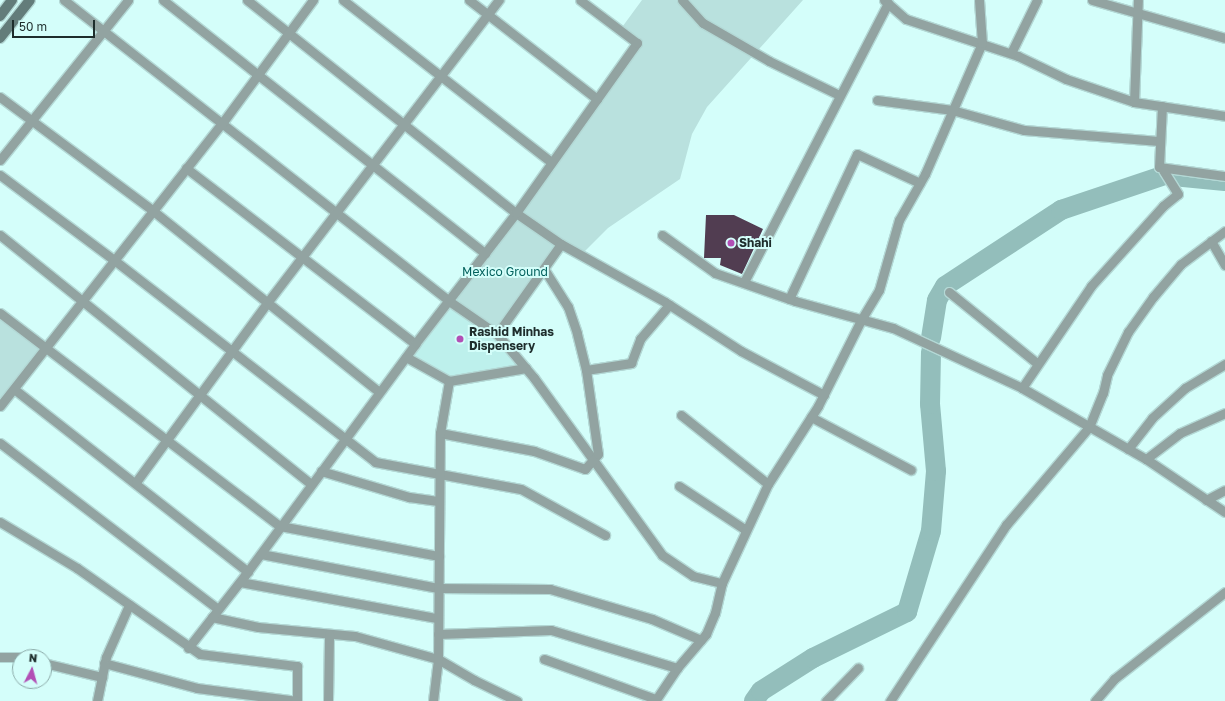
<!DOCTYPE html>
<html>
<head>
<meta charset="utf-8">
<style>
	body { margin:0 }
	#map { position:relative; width:1225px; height:701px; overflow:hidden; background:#d4fefa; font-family:"Golos Text",sans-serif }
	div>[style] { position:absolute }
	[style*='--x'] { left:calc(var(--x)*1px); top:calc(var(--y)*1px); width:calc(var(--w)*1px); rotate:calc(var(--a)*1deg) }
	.built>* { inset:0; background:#bdf0ec }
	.green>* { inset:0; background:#b9e1de }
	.river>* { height:20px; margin:-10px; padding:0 10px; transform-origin:10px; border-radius:10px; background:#93bebb }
	.building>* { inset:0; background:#513d51 }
	.roads { filter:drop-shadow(1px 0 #b3d8d5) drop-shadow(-1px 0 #b3d8d5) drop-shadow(0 1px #b3d8d5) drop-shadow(0 -1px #b3d8d5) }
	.minor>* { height:9px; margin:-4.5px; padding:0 4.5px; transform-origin:4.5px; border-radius:4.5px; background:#92a3a1 }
	.secondary>* { height:10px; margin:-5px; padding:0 5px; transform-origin:5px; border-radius:5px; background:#637c7a }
	.dots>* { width:11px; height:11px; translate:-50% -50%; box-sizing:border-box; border:2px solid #d4fefa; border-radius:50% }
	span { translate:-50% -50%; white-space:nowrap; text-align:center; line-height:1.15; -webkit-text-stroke:4px #d4fefa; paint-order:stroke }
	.poi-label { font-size:12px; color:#1e2d2c; font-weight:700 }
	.left { translate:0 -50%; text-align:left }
	.park-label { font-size:12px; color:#005f5b }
	.north { position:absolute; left:12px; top:649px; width:40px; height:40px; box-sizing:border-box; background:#d4fefa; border:1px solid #8baaa8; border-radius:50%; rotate:6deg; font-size:11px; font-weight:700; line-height:16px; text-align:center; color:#1e2d2c }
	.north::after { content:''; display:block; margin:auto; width:14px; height:18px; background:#b24fb5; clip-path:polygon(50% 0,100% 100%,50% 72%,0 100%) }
	.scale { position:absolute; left:12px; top:20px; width:83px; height:18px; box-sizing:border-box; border:2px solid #1e2d2c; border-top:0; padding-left:5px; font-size:12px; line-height:14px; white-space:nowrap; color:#1e2d2c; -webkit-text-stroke:3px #d4fefa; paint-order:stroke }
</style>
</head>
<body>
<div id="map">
	<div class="built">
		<i style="clip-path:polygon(449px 302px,497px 334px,526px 368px,449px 381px,406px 357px)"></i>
	</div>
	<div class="green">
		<i style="clip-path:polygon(642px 0,803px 0,707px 107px,692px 134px,680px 179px,608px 228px,580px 256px,518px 213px,637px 43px,620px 30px)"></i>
		<i style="clip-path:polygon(516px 214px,560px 245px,495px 333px,449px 302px)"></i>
		<i style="clip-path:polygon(0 314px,44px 348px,0 407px)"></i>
	</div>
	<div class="river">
		<i style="--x:1173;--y:176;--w:52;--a:5.5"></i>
		<i style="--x:931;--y:338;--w:38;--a:-81"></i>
		<i style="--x:937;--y:300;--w:16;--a:-60"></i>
		<i style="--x:945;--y:286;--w:139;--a:-33.2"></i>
		<i style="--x:1061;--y:210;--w:107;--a:-18.6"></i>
		<i style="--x:754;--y:701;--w:12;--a:-55"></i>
		<i style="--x:761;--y:691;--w:62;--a:-32.4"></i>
		<i style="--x:813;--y:658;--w:105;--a:-26.1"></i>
		<i style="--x:907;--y:612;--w:84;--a:-73.5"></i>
		<i style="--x:931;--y:531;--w:60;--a:-85.2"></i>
		<i style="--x:936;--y:471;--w:67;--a:-95.1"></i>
		<i style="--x:930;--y:404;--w:52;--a:-88.9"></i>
	</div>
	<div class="building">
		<i style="clip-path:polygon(706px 215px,734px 215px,763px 229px,742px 274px,720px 265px,721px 258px,704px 258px)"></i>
	</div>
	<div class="roads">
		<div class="minor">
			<i style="--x:64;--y:0;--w:489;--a:38"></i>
			<i style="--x:449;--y:301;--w:58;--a:34.5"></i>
			<i style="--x:497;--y:334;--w:57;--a:49.9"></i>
			<i style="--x:534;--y:378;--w:218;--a:54.1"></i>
			<i style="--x:662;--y:555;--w:37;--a:34"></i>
			<i style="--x:693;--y:576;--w:30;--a:14"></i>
			<i style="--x:163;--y:0;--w:410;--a:38.2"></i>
			<i style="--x:247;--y:0;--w:343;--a:38.4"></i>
			<i style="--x:516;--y:213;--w:55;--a:34.6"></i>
			<i style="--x:561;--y:244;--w:119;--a:29.1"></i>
			<i style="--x:665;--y:302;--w:90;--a:32.8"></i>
			<i style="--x:741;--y:351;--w:94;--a:27.9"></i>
			<i style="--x:343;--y:0;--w:264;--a:37.9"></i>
			<i style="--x:469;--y:0;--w:162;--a:37.7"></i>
			<i style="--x:682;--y:0;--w:31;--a:48"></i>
			<i style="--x:703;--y:23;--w:76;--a:29.9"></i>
			<i style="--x:769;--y:61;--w:78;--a:25.9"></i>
			<i style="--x:884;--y:0;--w:29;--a:41"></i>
			<i style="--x:906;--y:19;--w:118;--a:18.3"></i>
			<i style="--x:1018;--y:56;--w:53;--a:25.6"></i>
			<i style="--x:1066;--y:79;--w:72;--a:18.7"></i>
			<i style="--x:1134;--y:102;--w:92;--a:8.7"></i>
			<i style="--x:1092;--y:0;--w:138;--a:15.9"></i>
			<i style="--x:1011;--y:53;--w:59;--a:-63.9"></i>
			<i style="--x:0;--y:97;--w:189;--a:36.6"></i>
			<i style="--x:152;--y:210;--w:291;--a:38.7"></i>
			<i style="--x:877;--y:100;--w:76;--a:7.6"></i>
			<i style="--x:952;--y:110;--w:75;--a:15.5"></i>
			<i style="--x:1024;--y:130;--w:135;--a:4.7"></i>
			<i style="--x:1134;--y:102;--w:102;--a:-87.8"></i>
			<i style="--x:1162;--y:106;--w:61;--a:92.8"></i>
			<i style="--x:1159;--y:167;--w:67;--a:7.8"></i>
			<i style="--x:0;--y:160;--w:205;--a:-51.3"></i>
			<i style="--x:186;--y:168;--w:289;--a:37.5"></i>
			<i style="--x:0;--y:175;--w:142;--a:36.7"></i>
			<i style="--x:114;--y:260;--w:330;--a:37.7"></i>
			<i style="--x:375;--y:462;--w:148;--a:10.5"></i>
			<i style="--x:521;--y:489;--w:96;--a:28.7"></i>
			<i style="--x:0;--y:235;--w:398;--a:38.7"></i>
			<i style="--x:662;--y:235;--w:65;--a:35.6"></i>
			<i style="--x:715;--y:273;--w:85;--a:19.3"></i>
			<i style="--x:795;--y:301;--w:102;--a:15.4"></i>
			<i style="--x:893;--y:328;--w:142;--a:24.9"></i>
			<i style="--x:1022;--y:388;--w:143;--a:29.8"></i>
			<i style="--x:1146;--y:459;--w:95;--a:33.9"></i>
			<i style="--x:1211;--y:241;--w:28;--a:60"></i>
			<i style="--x:744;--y:282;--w:314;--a:-62.7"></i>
			<i style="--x:949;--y:292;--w:114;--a:39"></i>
			<i style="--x:789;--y:299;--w:160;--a:-64.9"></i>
			<i style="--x:857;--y:154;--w:69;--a:24.7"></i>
			<i style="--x:0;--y:313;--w:352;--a:37.3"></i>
			<i style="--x:280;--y:526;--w:162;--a:10.7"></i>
			<i style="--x:497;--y:334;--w:110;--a:-54.6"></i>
			<i style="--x:406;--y:357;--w:49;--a:29.2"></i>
			<i style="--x:449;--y:381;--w:78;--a:-9.6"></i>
			<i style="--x:586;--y:370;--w:46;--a:-8.8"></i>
			<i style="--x:631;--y:363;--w:26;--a:-69"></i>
			<i style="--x:640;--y:339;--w:45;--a:-49.5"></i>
			<i style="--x:1022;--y:388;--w:123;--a:-55.9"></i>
			<i style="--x:1091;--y:286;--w:108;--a:-48"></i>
			<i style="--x:1163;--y:206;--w:19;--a:-39"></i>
			<i style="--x:1178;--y:194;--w:28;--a:-122"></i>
			<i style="--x:14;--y:389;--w:297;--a:38"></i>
			<i style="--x:0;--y:406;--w:361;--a:-51.9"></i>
			<i style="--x:223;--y:122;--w:152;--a:-53.6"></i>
			<i style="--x:681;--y:415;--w:111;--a:38.4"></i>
			<i style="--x:811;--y:417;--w:113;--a:27.9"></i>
			<i style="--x:440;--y:433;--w:96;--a:10.8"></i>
			<i style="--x:534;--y:451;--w:54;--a:19.4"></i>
			<i style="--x:585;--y:469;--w:20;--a:-49"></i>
			<i style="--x:598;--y:454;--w:85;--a:-98.1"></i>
			<i style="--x:586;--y:370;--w:38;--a:-104"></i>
			<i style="--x:577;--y:333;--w:28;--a:-109"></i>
			<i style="--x:568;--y:307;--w:45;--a:-122.3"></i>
			<i style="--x:0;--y:443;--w:274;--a:37.3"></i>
			<i style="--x:1128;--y:449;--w:39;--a:-52"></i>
			<i style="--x:1152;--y:418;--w:45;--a:-42.3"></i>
			<i style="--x:1185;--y:388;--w:47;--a:-31"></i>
			<i style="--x:1146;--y:459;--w:43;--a:-37.4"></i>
			<i style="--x:1180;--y:433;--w:49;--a:-24"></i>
			<i style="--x:321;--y:471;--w:92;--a:16.5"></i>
			<i style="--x:409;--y:497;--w:29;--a:8"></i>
			<i style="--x:136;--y:482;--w:222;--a:-53.8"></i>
			<i style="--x:267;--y:303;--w:382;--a:-52.6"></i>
			<i style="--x:679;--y:486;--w:80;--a:33.3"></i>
			<i style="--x:1206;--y:500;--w:21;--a:-28"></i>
			<i style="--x:0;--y:522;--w:90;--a:30.9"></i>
			<i style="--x:77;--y:568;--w:150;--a:35"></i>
			<i style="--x:200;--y:654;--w:98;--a:7.1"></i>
			<i style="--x:297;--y:666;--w:35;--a:90"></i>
			<i style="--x:261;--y:554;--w:180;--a:10.9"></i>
			<i style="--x:438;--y:588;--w:112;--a:0.5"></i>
			<i style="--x:550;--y:589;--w:106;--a:16.4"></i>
			<i style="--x:652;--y:619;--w:53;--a:23.2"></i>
			<i style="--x:240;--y:582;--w:200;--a:10.4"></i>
			<i style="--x:212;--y:617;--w:47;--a:12.3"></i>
			<i style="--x:258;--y:627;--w:97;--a:5.3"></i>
			<i style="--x:355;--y:636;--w:86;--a:15.5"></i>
			<i style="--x:438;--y:659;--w:42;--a:30.3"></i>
			<i style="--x:474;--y:680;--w:48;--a:26"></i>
			<i style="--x:438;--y:634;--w:113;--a:-2"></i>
			<i style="--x:551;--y:630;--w:132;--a:16.8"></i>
			<i style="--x:188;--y:648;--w:93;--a:-52"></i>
			<i style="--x:245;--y:575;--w:287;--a:-53.6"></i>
			<i style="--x:415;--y:344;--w:165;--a:-52.4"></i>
			<i style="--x:516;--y:213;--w:209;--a:-54.6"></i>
			<i style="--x:637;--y:43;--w:71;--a:-143"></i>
			<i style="--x:0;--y:657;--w:20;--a:0"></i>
			<i style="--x:544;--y:659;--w:119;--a:19.7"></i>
			<i style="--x:44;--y:663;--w:60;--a:13.6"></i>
			<i style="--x:104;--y:663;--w:96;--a:15"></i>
			<i style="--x:197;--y:688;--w:101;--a:7.4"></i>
			<i style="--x:97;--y:701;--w:45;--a:-78.4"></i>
			<i style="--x:106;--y:657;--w:57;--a:-66.1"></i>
			<i style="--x:328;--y:701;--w:67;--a:-89.1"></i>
			<i style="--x:433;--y:701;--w:42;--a:-83.2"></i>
			<i style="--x:438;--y:659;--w:226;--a:-89.5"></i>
			<i style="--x:440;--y:433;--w:53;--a:-80.2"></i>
			<i style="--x:655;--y:701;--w:40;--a:-56"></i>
			<i style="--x:677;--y:668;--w:45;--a:-49.5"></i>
			<i style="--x:706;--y:634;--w:23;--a:-67"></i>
			<i style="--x:715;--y:613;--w:31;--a:-77"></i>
			<i style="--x:722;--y:583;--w:109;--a:-65.1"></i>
			<i style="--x:768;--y:484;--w:93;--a:-57.3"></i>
			<i style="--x:818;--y:406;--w:96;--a:-63.4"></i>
			<i style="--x:861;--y:320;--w:35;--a:-59"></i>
			<i style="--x:879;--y:290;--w:73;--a:-74.1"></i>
			<i style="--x:899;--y:220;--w:53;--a:-60.5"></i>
			<i style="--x:925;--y:174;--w:143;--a:-66.5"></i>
			<i style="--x:982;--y:43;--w:43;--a:-94"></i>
			<i style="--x:826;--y:701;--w:46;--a:-45.9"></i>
			<i style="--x:890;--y:701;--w:211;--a:-56.6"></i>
			<i style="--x:1006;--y:525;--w:128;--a:-49.7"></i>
			<i style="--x:1089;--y:427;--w:37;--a:-68"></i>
			<i style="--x:1103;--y:393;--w:18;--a:-77"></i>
			<i style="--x:1107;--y:375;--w:48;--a:-64"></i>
			<i style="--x:1128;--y:332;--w:43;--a:-54.5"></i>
			<i style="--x:1153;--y:297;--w:43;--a:-49.7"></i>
			<i style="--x:1181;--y:264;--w:55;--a:-36.9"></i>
			<i style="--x:1095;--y:701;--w:29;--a:-49"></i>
			<i style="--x:1114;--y:679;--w:141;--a:-38.1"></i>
		</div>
		<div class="secondary">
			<i style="--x:0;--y:16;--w:20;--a:-53"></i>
			<i style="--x:0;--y:38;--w:48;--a:-51.7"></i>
		</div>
	</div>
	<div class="dots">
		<i style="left:731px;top:243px;background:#b24fb5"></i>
		<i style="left:460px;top:339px;background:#b24fb5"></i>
	</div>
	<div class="poi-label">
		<span class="left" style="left:739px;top:243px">Shahi</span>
		<span class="left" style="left:469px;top:339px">Rashid Minhas<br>Dispensery</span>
	</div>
	<div class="park-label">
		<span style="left:505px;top:272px">Mexico Ground</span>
	</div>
	<div class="north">N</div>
	<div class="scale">50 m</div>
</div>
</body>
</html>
